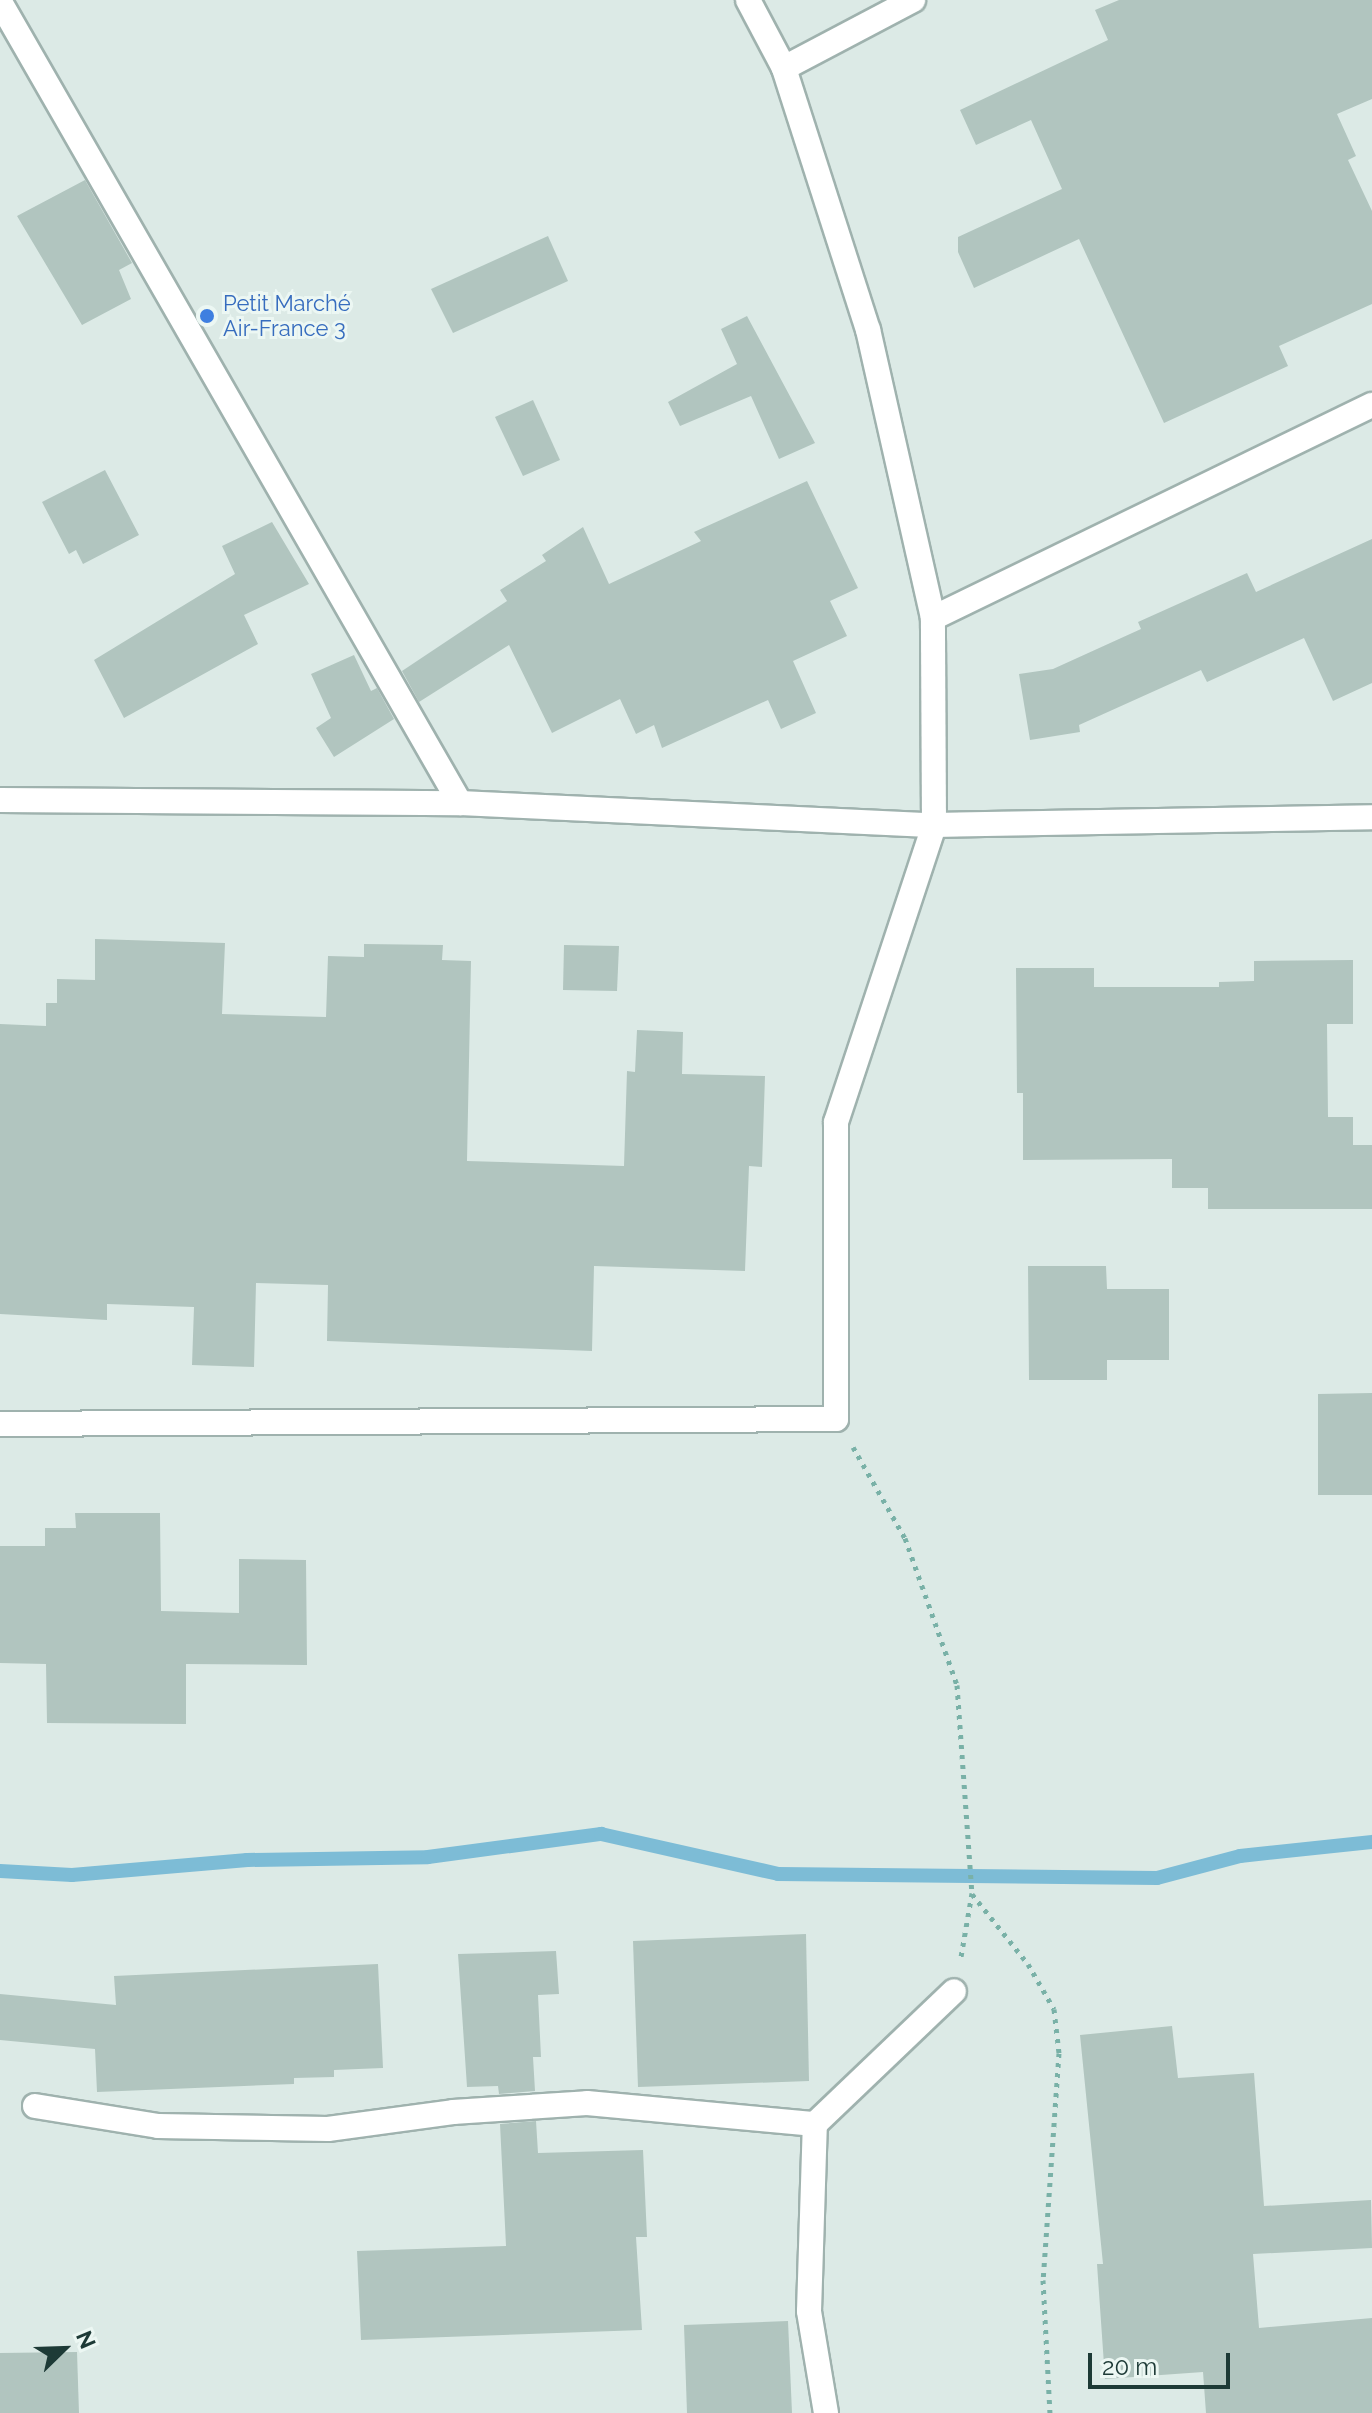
<!DOCTYPE html>
<html>
<head>
<meta charset="utf-8">
<style>
	body { margin:0 }
	#map { position:relative; width:1372px; height:2413px; overflow:hidden; background:#dceae6; font-family:Raleway,sans-serif }
	div>[style] { position:absolute }
	[style*='--x'] { left:calc(var(--x)*1px); top:calc(var(--y)*1px); width:calc(var(--w)*1px); rotate:calc(var(--a)*1deg) }
	.stream>* { height:14px; margin:-7px; padding:0 7px; transform-origin:7px; border-radius:7px; background:#7dbcd6 }
	.building>* { inset:0; background:#b1c5bf }
	.path>* { height:5px; margin-top:-2.5px; transform-origin:0; background:repeating-linear-gradient(90deg,#79b1a7 0 4px,transparent 0 10px) }
	.roads { filter:drop-shadow(2px 0 #9fb2ae) drop-shadow(-2px 0 #9fb2ae) drop-shadow(0 2px #9fb2ae) drop-shadow(0 -2px #9fb2ae) }
	.minor>* { height:24px; margin:-12px; padding:0 12px; transform-origin:12px; border-radius:12px; background:#fff }
	.dots>* { width:22px; height:22px; translate:-50% -50%; box-sizing:border-box; border:4px solid #ecf7f3; border-radius:50% }
	span { translate:-50% -50%; white-space:nowrap; text-align:center; line-height:1.15; -webkit-text-stroke:6px #ecf7f3; paint-order:stroke }
	.shop-label { font-size:22px; color:#366cbe }
	.left { translate:0 -50%; text-align:left }
	.north { position:absolute; left:24px; top:2309px; width:80px; height:80px; -webkit-text-stroke:6px #ecf7f3; paint-order:stroke; rotate:67deg; font-size:22px; font-weight:700; line-height:32px; text-align:center; color:#1d3a36 }
	.north::after { content:''; display:block; margin:auto; width:28px; height:36px; background:#1d3a36; clip-path:polygon(50% 0,100% 100%,50% 72%,0 100%) }
	.scale { position:absolute; left:1088px; top:2353px; width:142px; height:36px; box-sizing:border-box; border:4px solid #1d3a36; border-top:0; padding-left:10px; font-size:24px; line-height:28px; white-space:nowrap; color:#1d3a36; -webkit-text-stroke:6px #ecf7f3; paint-order:stroke }
</style>
</head>
<body>
<div id="map">
	<div class="stream">
		<i style="--x:0;--y:1871;--w:72;--a:3.2"></i>
		<i style="--x:72;--y:1875;--w:176;--a:-4.9"></i>
		<i style="--x:247;--y:1860;--w:181;--a:-0.9"></i>
		<i style="--x:428;--y:1857;--w:175;--a:-7.6"></i>
		<i style="--x:601;--y:1834;--w:181;--a:12.7"></i>
		<i style="--x:778;--y:1874;--w:379;--a:0.6"></i>
		<i style="--x:1157;--y:1878;--w:86;--a:-14.8"></i>
		<i style="--x:1240;--y:1856;--w:133;--a:-6.1"></i>
	</div>
	<div class="building">
		<i style="clip-path:polygon(1119px 0,1372px 0,1372px 99px,1337px 114px,1356px 156px,1348px 160px,1372px 211px,1372px 304px,1279px 346px,1288px 366px,1164px 423px,1079px 239px,974px 288px,958px 252px,958px 237px,1062px 189px,1031px 120px,976px 145px,960px 110px,1108px 40px,1095px 10px)"></i>
		<i style="clip-path:polygon(85px 180px,132px 263px,119px 270px,131px 299px,82px 325px,17px 216px)"></i>
		<i style="clip-path:polygon(548px 236px,568px 281px,453px 333px,431px 289px)"></i>
		<i style="clip-path:polygon(747px 316px,815px 443px,779px 459px,751px 396px,680px 426px,668px 402px,737px 364px,721px 329px)"></i>
		<i style="clip-path:polygon(533px 400px,560px 460px,523px 476px,495px 417px)"></i>
		<i style="clip-path:polygon(105px 470px,139px 535px,83px 564px,76px 550px,69px 554px,42px 502px)"></i>
		<i style="clip-path:polygon(807px 481px,858px 588px,830px 601px,847px 636px,793px 661px,816px 713px,781px 729px,768px 700px,662px 748px,654px 725px,636px 734px,620px 699px,552px 733px,509px 645px,419px 702px,402px 671px,507px 601px,500px 590px,546px 561px,542px 555px,583px 527px,609px 584px,701px 541px,694px 532px)"></i>
		<i style="clip-path:polygon(272px 522px,309px 584px,244px 615px,258px 644px,124px 718px,94px 660px,235px 574px,222px 546px)"></i>
		<i style="clip-path:polygon(1372px 539px,1372px 683px,1333px 701px,1304px 638px,1207px 682px,1201px 670px,1079px 725px,1080px 732px,1030px 740px,1019px 674px,1053px 669px,1141px 629px,1138px 622px,1247px 573px,1256px 592px)"></i>
		<i style="clip-path:polygon(354px 655px,371px 691px,377px 688px,394px 719px,334px 757px,316px 728px,331px 718px,311px 674px)"></i>
		<i style="clip-path:polygon(95px 939px,225px 943px,222px 1014px,326px 1017px,328px 956px,364px 957px,364px 944px,443px 945px,442px 960px,471px 961px,467px 1161px,624px 1166px,627px 1071px,635px 1072px,637px 1030px,683px 1032px,682px 1074px,765px 1076px,762px 1167px,749px 1166px,745px 1271px,594px 1266px,592px 1351px,327px 1341px,328px 1285px,256px 1283px,254px 1367px,192px 1365px,194px 1307px,107px 1304px,107px 1320px,0 1314px,0 1024px,46px 1026px,46px 1003px,57px 1003px,57px 979px,95px 980px)"></i>
		<i style="clip-path:polygon(564px 945px,619px 946px,617px 991px,563px 990px)"></i>
		<i style="clip-path:polygon(1353px 960px,1353px 1024px,1327px 1024px,1328px 1117px,1353px 1117px,1353px 1145px,1372px 1145px,1372px 1209px,1208px 1209px,1208px 1188px,1172px 1188px,1172px 1159px,1023px 1160px,1023px 1093px,1017px 1093px,1016px 968px,1094px 968px,1094px 987px,1219px 987px,1219px 982px,1254px 981px,1254px 961px)"></i>
		<i style="clip-path:polygon(1028px 1266px,1106px 1266px,1107px 1289px,1169px 1289px,1169px 1360px,1107px 1360px,1107px 1380px,1029px 1380px)"></i>
		<i style="clip-path:polygon(1372px 1393px,1372px 1495px,1318px 1495px,1318px 1394px)"></i>
		<i style="clip-path:polygon(75px 1513px,160px 1513px,161px 1611px,239px 1613px,239px 1559px,306px 1560px,307px 1665px,186px 1664px,186px 1724px,47px 1723px,46px 1664px,0 1663px,0 1546px,45px 1546px,45px 1528px,76px 1528px)"></i>
		<i style="clip-path:polygon(806px 1934px,809px 2081px,638px 2087px,633px 1941px)"></i>
		<i style="clip-path:polygon(556px 1951px,559px 1994px,538px 1995px,541px 2057px,533px 2057px,535px 2091px,499px 2094px,498px 2086px,467px 2087px,458px 1954px)"></i>
		<i style="clip-path:polygon(378px 1964px,383px 2068px,334px 2070px,334px 2077px,294px 2078px,294px 2084px,97px 2092px,95px 2049px,0 2040px,0 1994px,116px 2005px,114px 1976px)"></i>
		<i style="clip-path:polygon(1172px 2026px,1178px 2078px,1254px 2073px,1264px 2206px,1371px 2200px,1372px 2248px,1253px 2254px,1259px 2328px,1372px 2318px,1372px 2413px,1206px 2413px,1203px 2372px,1105px 2379px,1097px 2264px,1103px 2264px,1080px 2035px)"></i>
		<i style="clip-path:polygon(536px 2121px,538px 2153px,643px 2150px,647px 2237px,636px 2237px,642px 2330px,361px 2340px,357px 2251px,506px 2246px,500px 2124px)"></i>
		<i style="clip-path:polygon(788px 2321px,792px 2413px,687px 2413px,684px 2325px)"></i>
		<i style="clip-path:polygon(77px 2352px,79px 2413px,0 2413px,0 2353px)"></i>
	</div>
	<div class="path">
		<i style="--x:853;--y:1447;--w:105;--a:60.3"></i>
		<i style="--x:905;--y:1538;--w:156;--a:70.5"></i>
		<i style="--x:957;--y:1685;--w:209;--a:85.9"></i>
		<i style="--x:972;--y:1893;--w:65;--a:99.8"></i>
		<i style="--x:972;--y:1894;--w:90;--a:51.3"></i>
		<i style="--x:1028;--y:1964;--w:52;--a:60"></i>
		<i style="--x:1054;--y:2009;--w:44;--a:83.5"></i>
		<i style="--x:1059;--y:2053;--w:228;--a:94"></i>
		<i style="--x:1043;--y:2280;--w:133;--a:87"></i>
	</div>
	<div class="roads">
		<div class="minor">
			<i style="--x:0;--y:2;--w:924;--a:60.13"></i>
			<i style="--x:784;--y:68;--w:146;--a:-27.8"></i>
			<i style="--x:933;--y:618;--w:488;--a:-25.9"></i>
			<i style="--x:0;--y:800;--w:460;--a:0.4"></i>
			<i style="--x:460;--y:803;--w:475;--a:2.7"></i>
			<i style="--x:934;--y:825;--w:438;--a:-1"></i>
			<i style="--x:0;--y:1424;--w:836;--a:-0.34"></i>
			<i style="--x:836;--y:1419;--w:297;--a:-90"></i>
			<i style="--x:836;--y:1122;--w:313;--a:-71.7"></i>
			<i style="--x:934;--y:825;--w:207;--a:-90.3"></i>
			<i style="--x:933;--y:618;--w:295;--a:-102.7"></i>
			<i style="--x:868;--y:330;--w:275;--a:-107.8"></i>
			<i style="--x:784;--y:68;--w:77;--a:-117.9"></i>
			<i style="--x:35;--y:2106;--w:125;--a:9.2"></i>
			<i style="--x:158;--y:2126;--w:170;--a:1"></i>
			<i style="--x:328;--y:2129;--w:126;--a:-7.7"></i>
			<i style="--x:453;--y:2112;--w:134;--a:-3.8"></i>
			<i style="--x:587;--y:2103;--w:229;--a:5.3"></i>
			<i style="--x:826;--y:2413;--w:103;--a:-99.5"></i>
			<i style="--x:809;--y:2311;--w:187;--a:-88.2"></i>
			<i style="--x:815;--y:2124;--w:192;--a:-43.7"></i>
		</div>
	</div>
	<div class="dots">
		<i style="left:207px;top:316px;background:#3f7fe0"></i>
	</div>
	<div class="shop-label">
		<span class="left" style="left:223px;top:316px">Petit Marché<br>Air-France 3</span>
	</div>
	<div class="north">N</div>
	<div class="scale">20 m</div>
</div>
</body>
</html>
